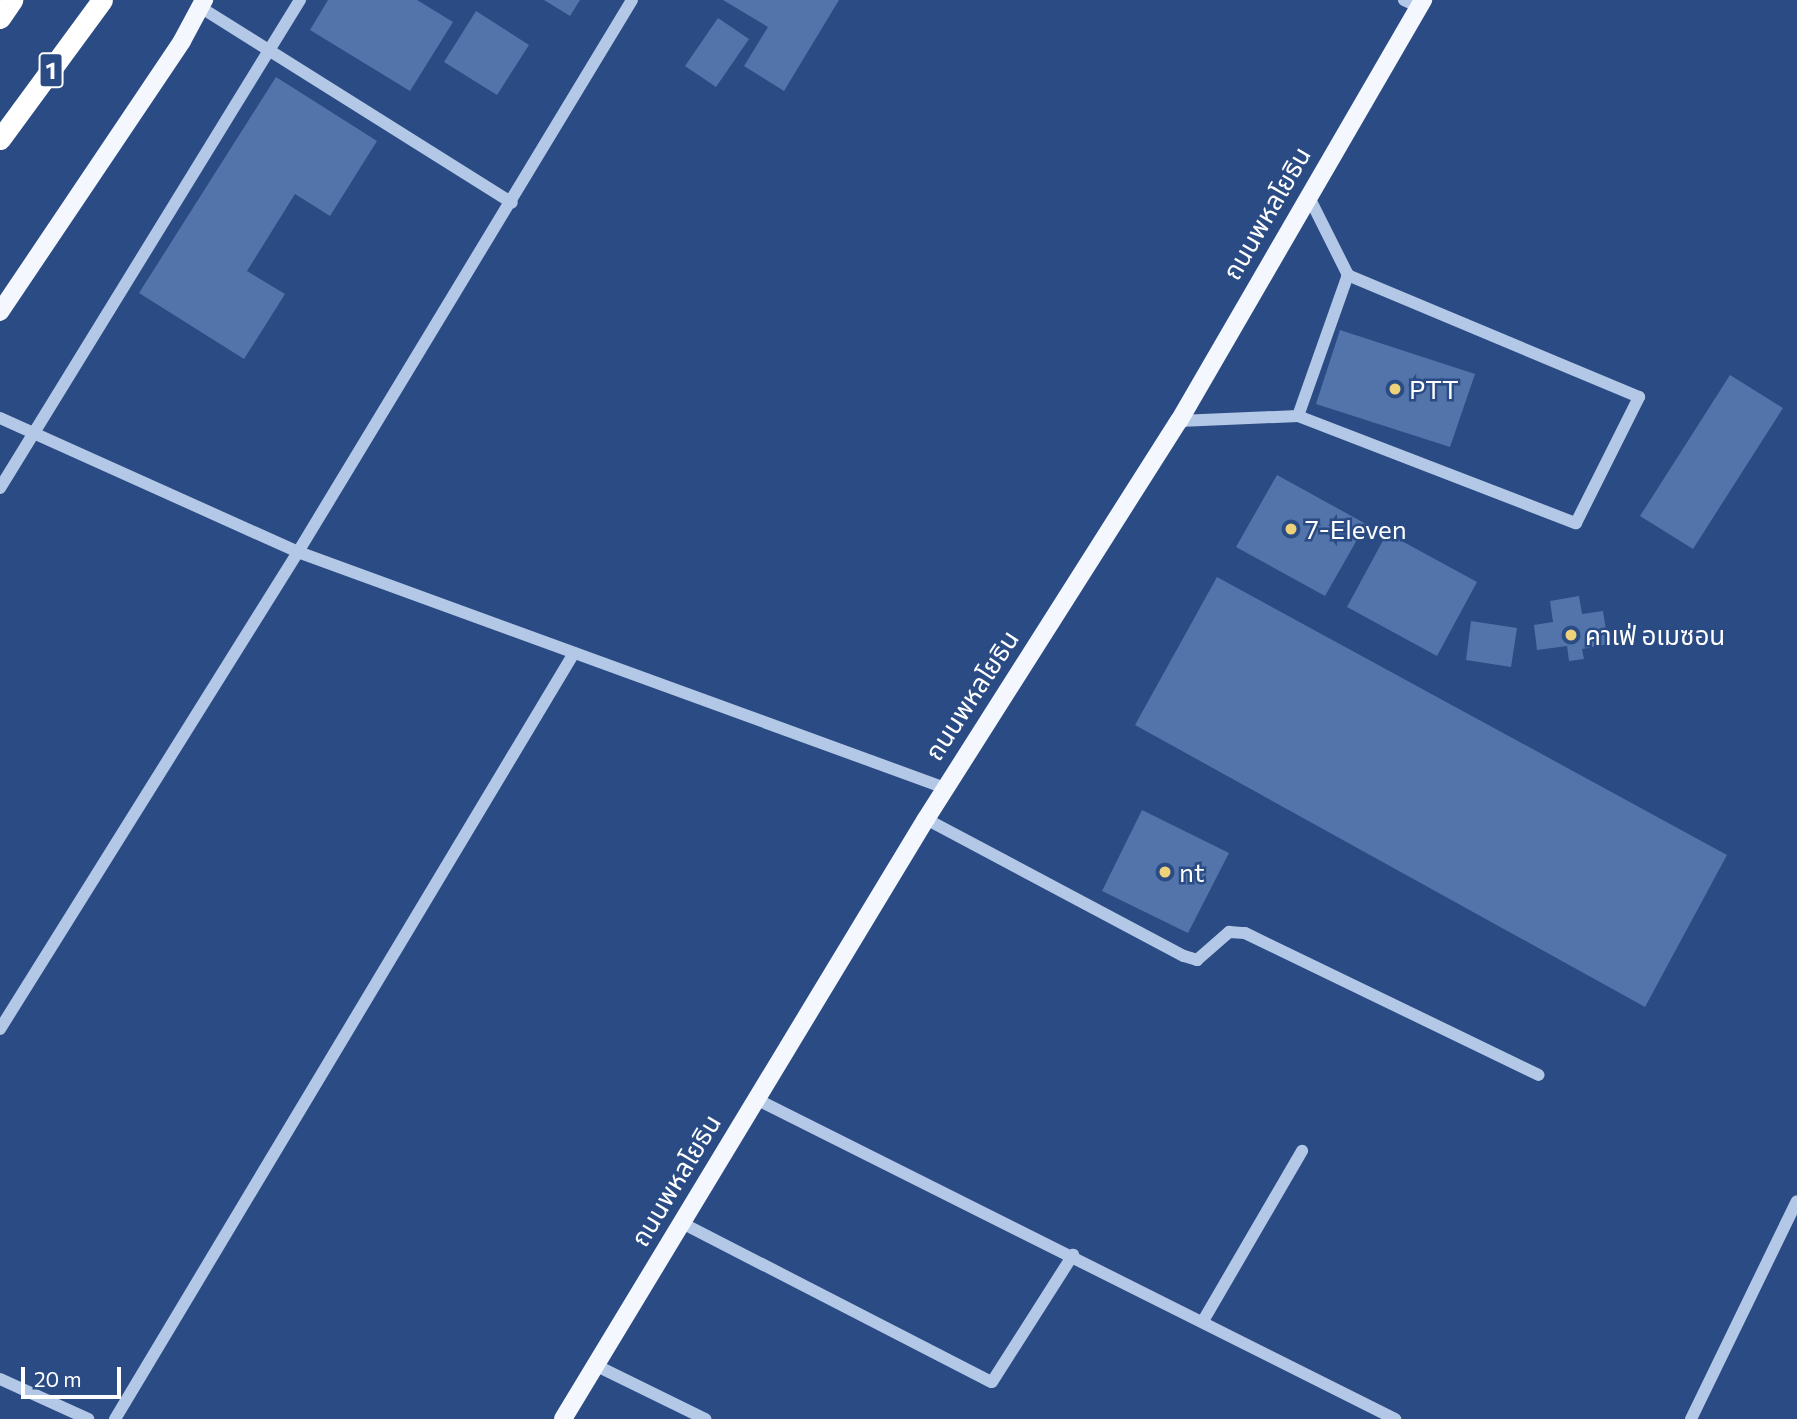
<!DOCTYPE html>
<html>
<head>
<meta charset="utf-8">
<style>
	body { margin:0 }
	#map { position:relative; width:1797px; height:1419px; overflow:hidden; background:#2a4b83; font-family:Commissioner,"Noto Sans Thai",sans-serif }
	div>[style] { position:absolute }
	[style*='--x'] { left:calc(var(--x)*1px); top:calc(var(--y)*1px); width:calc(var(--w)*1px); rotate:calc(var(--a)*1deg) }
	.building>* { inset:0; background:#5274ab }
	.minor>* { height:12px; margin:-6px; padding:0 6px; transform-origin:6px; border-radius:6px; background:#b3c7e6 }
	.major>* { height:18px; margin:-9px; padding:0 9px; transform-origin:9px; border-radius:9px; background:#f4f7fd }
	.highway>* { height:21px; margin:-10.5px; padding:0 10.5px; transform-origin:10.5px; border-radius:10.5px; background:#fff }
	.dots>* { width:19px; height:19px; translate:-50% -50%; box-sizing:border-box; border:4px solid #2a4b83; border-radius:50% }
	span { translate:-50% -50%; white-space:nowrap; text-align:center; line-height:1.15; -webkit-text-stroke:5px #2a4b83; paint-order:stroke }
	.shield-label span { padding:2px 5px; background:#2a4b83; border:2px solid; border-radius:5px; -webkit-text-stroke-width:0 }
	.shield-label { font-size:24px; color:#fff; font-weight:700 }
	.street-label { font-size:26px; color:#fff }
	.poi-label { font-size:26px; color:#fff }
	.left { translate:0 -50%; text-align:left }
	.scale { position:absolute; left:21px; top:1367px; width:100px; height:32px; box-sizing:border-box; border:4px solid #fff; border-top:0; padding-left:9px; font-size:21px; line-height:24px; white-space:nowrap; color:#fff; -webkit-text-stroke:5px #2a4b83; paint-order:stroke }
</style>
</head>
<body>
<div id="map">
	<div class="building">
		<i style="clip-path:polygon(328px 0,417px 0,453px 22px,410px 91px,310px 30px)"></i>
		<i style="clip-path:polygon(544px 0,580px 0,570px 16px)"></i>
		<i style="clip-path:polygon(723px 0,839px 0,784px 91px,744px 66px,768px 27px)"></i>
		<i style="clip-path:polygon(476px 11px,529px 45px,497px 95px,444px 62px)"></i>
		<i style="clip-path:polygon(718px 18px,749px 39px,716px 87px,685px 66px)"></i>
		<i style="clip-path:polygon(276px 77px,377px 141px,330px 216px,295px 194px,247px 271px,285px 294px,244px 359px,139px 293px)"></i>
		<i style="clip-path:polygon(1340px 330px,1475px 374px,1450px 447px,1316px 404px)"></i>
		<i style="clip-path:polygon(1730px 375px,1783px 408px,1693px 549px,1640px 516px)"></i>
		<i style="clip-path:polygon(1277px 475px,1366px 524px,1325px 596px,1236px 547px)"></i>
		<i style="clip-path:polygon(1387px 533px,1477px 582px,1437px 656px,1347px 607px)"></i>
		<i style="clip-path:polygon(1217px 577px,1727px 855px,1645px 1007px,1135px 725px)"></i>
		<i style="clip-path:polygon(1579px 596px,1582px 614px,1603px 611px,1608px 644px,1582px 649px,1584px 659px,1569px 661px,1567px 646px,1537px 650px,1534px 625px,1553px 622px,1550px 601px)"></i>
		<i style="clip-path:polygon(1471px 621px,1517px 628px,1511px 667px,1466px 660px)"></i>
		<i style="clip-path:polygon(1142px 810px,1229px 853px,1188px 933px,1102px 891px)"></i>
	</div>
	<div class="minor">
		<i style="--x:1404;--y:0;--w:17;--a:25"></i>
		<i style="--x:200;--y:7;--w:368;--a:32.1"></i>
		<i style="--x:1298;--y:416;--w:150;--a:-70.5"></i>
		<i style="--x:0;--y:418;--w:327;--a:24.2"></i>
		<i style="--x:298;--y:552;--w:689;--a:20.04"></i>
		<i style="--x:1179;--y:421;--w:119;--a:-2.4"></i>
		<i style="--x:1298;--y:416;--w:298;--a:21.1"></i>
		<i style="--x:1576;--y:523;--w:141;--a:-63.4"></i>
		<i style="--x:1639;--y:397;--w:316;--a:-157.3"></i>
		<i style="--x:1348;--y:275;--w:89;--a:-116.6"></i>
		<i style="--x:0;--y:488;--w:573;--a:-58.42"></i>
		<i style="--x:926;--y:819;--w:292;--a:28"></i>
		<i style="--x:1184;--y:956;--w:14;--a:17"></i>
		<i style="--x:1197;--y:960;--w:43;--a:-41.2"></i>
		<i style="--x:1229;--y:932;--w:16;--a:4"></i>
		<i style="--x:1245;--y:933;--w:326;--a:25.8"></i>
		<i style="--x:0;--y:1029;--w:562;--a:-58.01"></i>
		<i style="--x:298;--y:552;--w:645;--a:-58.82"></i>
		<i style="--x:756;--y:1099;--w:715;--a:26.6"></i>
		<i style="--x:682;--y:1223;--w:348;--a:27.2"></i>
		<i style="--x:992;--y:1382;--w:151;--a:-57.5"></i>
		<i style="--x:1203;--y:1321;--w:197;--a:-59.8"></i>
		<i style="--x:595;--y:1365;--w:123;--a:26.1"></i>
		<i style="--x:0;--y:1379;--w:97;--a:24.4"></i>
		<i style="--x:115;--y:1419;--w:893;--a:-59.07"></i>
		<i style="--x:1691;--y:1419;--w:242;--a:-64.1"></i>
	</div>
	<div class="major">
		<i style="--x:0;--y:312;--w:326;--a:-56.1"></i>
		<i style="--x:182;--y:41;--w:47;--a:-61.8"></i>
		<i style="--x:563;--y:1419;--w:701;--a:-58.83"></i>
		<i style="--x:926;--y:819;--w:472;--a:-57.6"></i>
		<i style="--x:1179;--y:421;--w:487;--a:-59.9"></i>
	</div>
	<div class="highway">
		<i style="--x:0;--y:18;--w:22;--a:-56"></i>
		<i style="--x:0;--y:139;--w:172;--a:-53.7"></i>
	</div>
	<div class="dots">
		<i style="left:1395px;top:389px;background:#edd27a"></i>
		<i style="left:1291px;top:529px;background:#edd27a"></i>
		<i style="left:1571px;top:635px;background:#edd27a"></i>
		<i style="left:1165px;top:872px;background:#edd27a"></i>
	</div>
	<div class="shield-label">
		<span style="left:51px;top:70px">1</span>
	</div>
	<div class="street-label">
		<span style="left:1266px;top:213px;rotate:-60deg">ถนนพหลโยธิน</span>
		<span style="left:971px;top:695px;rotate:-57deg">ถนนพหลโยธิน</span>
		<span style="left:675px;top:1180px;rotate:-59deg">ถนนพหลโยธิน</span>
	</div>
	<div class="poi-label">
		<span class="left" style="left:1409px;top:389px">PTT</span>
		<span class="left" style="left:1305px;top:529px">7-Eleven</span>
		<span class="left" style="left:1585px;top:635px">คาเฟ่ อเมซอน</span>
		<span class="left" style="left:1179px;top:872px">nt</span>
	</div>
	<div class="scale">20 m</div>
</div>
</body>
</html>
